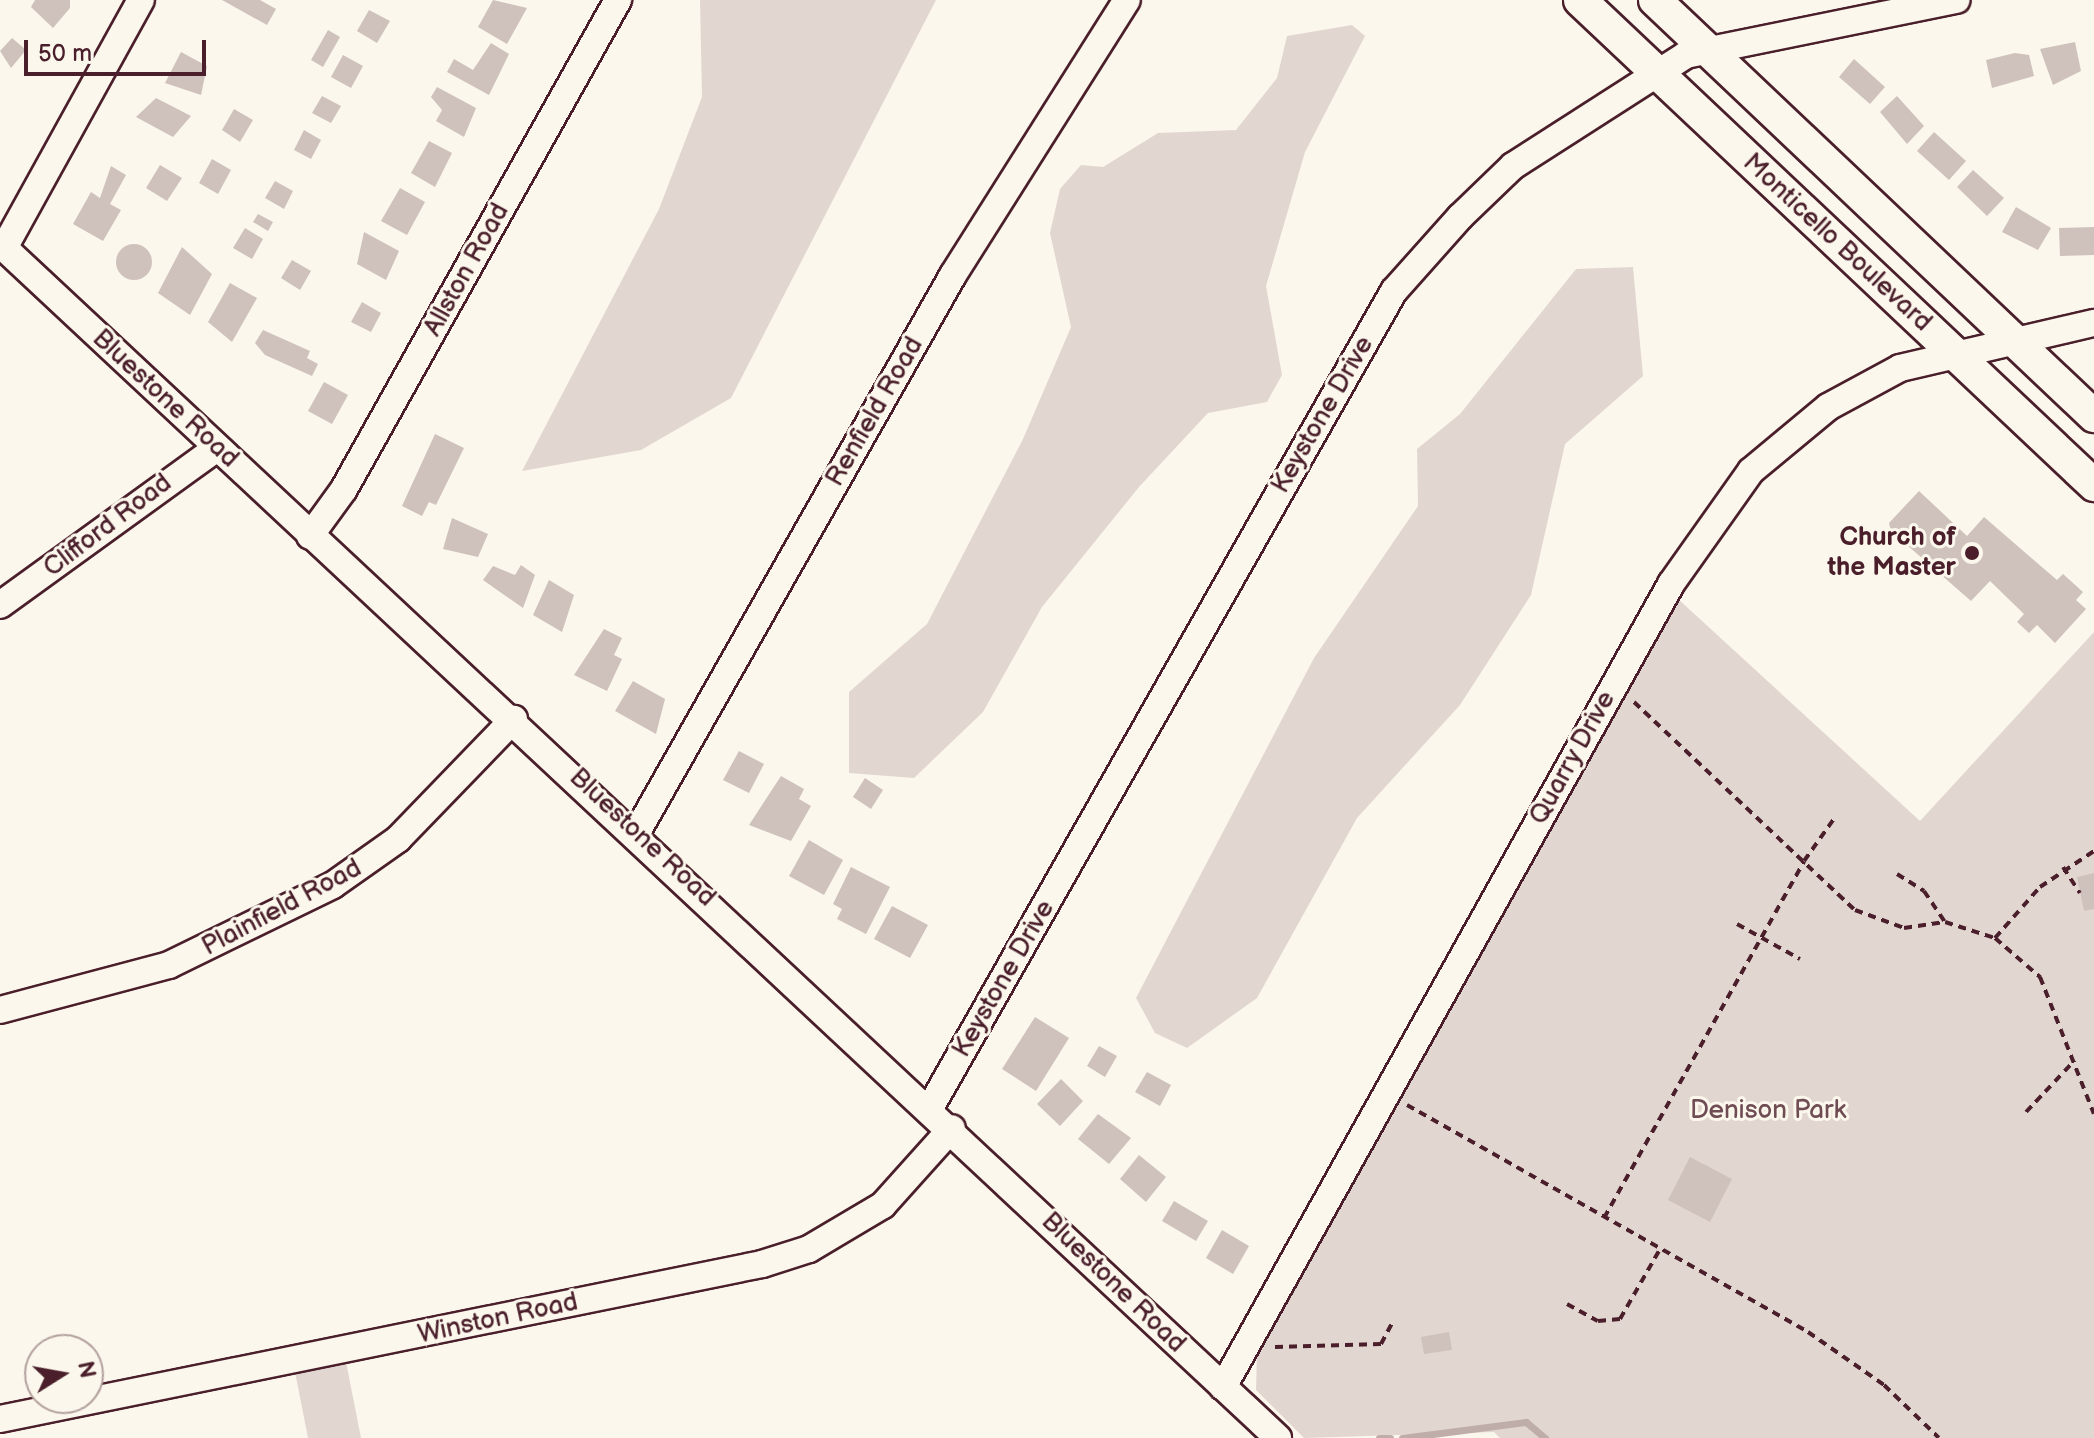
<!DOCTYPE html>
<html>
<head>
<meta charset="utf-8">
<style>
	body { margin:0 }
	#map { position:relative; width:2094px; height:1438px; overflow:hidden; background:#fbf7ec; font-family:"Balsamiq Sans",sans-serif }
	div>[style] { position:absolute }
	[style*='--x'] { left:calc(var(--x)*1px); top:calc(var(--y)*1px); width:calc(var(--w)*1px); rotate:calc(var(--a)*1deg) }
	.green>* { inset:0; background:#e2d7d0 }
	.stream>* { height:7px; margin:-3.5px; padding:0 3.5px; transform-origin:3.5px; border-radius:3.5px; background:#bfadaa }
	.building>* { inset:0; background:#cfc2bc }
	.round { border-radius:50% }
	.path>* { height:4px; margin-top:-2px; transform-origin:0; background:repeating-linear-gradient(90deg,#4a1f2b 0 8px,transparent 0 14px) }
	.roads { filter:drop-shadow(2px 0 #4a1f2b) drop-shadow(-2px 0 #4a1f2b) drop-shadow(0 2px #4a1f2b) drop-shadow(0 -2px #4a1f2b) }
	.minor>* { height:26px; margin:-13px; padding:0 13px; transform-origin:13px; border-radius:13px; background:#fbf7ec }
	.major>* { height:32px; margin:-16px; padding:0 16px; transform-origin:16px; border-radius:16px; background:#fbf7ec }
	.dots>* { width:22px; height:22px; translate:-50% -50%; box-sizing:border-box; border:4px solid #fbf7ec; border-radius:50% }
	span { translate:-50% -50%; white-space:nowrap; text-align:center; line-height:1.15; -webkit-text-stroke:6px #fbf7ec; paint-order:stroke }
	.street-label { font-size:26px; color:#4a1f2b }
	.poi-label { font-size:26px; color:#4a1f2b; font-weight:700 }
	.right { translate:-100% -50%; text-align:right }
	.park-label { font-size:26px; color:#704d54 }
	.north { position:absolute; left:24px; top:1334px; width:80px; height:80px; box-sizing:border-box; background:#fbf7ec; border:2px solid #b4a19f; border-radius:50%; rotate:79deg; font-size:22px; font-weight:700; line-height:32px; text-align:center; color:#4a1f2b }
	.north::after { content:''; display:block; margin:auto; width:28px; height:36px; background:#4a1f2b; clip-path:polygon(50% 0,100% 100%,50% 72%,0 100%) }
	.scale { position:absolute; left:24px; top:40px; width:182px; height:36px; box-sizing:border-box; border:4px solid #4a1f2b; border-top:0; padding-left:10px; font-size:24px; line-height:28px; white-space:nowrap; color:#4a1f2b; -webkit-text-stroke:6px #fbf7ec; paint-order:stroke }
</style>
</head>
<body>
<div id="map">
	<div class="green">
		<i style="clip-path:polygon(700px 0,936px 0,731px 398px,641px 450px,522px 471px,659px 209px,702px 97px)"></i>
		<i style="clip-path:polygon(1352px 25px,1365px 36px,1305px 152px,1266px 286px,1282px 375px,1267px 402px,1208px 413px,1139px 487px,1042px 607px,983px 712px,914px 778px,849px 773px,849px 692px,927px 624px,1023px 439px,1071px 327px,1050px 233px,1060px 189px,1081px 165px,1103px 167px,1158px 133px,1236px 130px,1277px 78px,1287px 36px)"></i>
		<i style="clip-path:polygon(1633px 267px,1643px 376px,1565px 444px,1531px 595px,1460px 705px,1357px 818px,1257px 998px,1187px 1048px,1155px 1033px,1136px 998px,1314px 658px,1418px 506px,1417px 449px,1460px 414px,1576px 269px)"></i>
		<i style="clip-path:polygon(1677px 598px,1920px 821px,2094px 632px,2094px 1438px,1500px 1438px,1494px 1432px,1304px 1438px,1256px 1390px,1257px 1353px)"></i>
		<i style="clip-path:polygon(346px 1362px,361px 1438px,308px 1438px,295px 1372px)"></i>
	</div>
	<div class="stream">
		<i style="--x:1379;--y:1438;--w:11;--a:0"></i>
		<i style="--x:1402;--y:1438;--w:125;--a:-7.4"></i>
		<i style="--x:1526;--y:1422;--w:25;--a:40"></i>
	</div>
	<div class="building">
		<i style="clip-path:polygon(35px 0,70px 0,70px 8px,53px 28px,31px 7px)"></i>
		<i style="clip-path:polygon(222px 0,260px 0,276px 9px,267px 25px)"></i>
		<i style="clip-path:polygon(493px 0,527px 8px,507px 44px,478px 27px)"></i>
		<i style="clip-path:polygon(369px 10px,390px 21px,377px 43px,357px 31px)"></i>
		<i style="clip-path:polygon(328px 30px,340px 37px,323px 67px,311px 60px)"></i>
		<i style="clip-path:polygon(12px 38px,26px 50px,11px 68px,0 51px)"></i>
		<i style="clip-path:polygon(2075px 42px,2081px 71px,2053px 85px,2040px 49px)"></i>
		<i style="clip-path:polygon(491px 43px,509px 54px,489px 95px,447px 72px,454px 59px,473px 70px)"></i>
		<i style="clip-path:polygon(181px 52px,207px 66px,201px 95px,165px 83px)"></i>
		<i style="clip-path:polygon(2015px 53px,2029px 55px,2034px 76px,1992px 88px,1986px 60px)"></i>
		<i style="clip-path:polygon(343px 55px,363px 66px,351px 88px,331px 77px)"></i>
		<i style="clip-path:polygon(1854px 59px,1885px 87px,1870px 104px,1839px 77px)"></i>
		<i style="clip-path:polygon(437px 87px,476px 108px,464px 137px,436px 121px,442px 110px,431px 97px)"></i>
		<i style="clip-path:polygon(322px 96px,341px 106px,331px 123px,312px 113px)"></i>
		<i style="clip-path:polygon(1897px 96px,1924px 126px,1907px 144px,1880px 112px)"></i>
		<i style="clip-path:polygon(156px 98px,191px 116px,173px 137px,136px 117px)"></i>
		<i style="clip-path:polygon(234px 109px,253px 120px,240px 142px,222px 130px)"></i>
		<i style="clip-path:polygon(304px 130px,321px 140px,311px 159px,294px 150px)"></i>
		<i style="clip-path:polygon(1934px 132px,1966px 161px,1949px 180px,1917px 151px)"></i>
		<i style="clip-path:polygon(429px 141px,452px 153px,435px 187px,411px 173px)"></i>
		<i style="clip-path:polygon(212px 159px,231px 170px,218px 194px,199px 183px)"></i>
		<i style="clip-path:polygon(160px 165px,182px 178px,167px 201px,146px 188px)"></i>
		<i style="clip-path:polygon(111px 166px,126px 175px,110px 204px,121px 210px,103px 241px,73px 224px,91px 192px,100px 198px)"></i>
		<i style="clip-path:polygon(1973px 170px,2004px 198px,1987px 216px,1957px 187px)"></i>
		<i style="clip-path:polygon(275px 181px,293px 191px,284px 209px,265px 198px)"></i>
		<i style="clip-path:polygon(400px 188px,425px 202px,407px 235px,381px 221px)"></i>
		<i style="clip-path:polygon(2016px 207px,2051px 228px,2038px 250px,2002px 232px)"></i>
		<i style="clip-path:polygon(258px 214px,273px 222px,268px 231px,253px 222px)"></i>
		<i style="clip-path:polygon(2094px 227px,2094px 255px,2060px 256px,2059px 228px)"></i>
		<i style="clip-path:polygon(245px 228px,263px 239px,252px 259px,233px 248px)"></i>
		<i style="clip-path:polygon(364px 232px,399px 251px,386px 280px,357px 264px)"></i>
		<i class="round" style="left:116px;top:244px;width:36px;height:36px"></i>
		<i style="clip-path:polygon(182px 247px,212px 274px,190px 315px,158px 293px)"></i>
		<i style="clip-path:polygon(292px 260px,311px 271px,300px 290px,281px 278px)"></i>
		<i style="clip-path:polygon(230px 283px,257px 298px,232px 342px,208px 322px)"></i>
		<i style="clip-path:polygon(362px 302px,381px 313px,371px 332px,351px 322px)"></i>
		<i style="clip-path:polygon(263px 330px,310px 351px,307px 358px,318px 364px,312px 376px,265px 355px,255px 343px)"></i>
		<i style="clip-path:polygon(324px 382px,348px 395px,332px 424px,308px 411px)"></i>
		<i style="clip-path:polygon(435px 434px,464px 448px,436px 505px,429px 502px,422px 516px,402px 506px)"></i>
		<i style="clip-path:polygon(1919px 491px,1967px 536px,1984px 517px,2057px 580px,2063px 574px,2083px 592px,2076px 600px,2086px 609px,2055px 643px,2037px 625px,2029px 633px,2017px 622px,2024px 614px,1990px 581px,1971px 601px,1891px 531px,1889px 523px)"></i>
		<i style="clip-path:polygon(452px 518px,488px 534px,478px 557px,443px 549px)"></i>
		<i style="clip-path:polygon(521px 565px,535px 575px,523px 608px,483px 580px,493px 566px,515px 575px)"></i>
		<i style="clip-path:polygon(549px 580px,574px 595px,562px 632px,533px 615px)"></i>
		<i style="clip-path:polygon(604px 629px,622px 638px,614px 655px,622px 659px,607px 691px,574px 675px)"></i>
		<i style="clip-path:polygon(633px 681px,665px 699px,656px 734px,615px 711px)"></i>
		<i style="clip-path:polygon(739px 751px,764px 764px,749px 793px,723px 780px)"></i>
		<i style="clip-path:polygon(781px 776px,804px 789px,799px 799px,811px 806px,791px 841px,749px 825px)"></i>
		<i style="clip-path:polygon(865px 778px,883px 790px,871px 809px,853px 797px)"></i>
		<i style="clip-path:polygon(809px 840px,843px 860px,824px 895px,789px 876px)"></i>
		<i style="clip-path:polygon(851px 867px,890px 887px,866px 934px,837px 919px,842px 909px,833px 904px)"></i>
		<i style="clip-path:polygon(2094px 873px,2094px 909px,2084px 911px,2077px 877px)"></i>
		<i style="clip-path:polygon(892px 906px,928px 925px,910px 958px,874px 939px)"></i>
		<i style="clip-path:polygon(1035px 1017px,1069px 1038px,1036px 1091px,1002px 1069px)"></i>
		<i style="clip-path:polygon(1099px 1046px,1117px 1056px,1105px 1077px,1087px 1066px)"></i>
		<i style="clip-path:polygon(1147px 1072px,1171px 1085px,1160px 1106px,1135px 1092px)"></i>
		<i style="clip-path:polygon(1061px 1079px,1083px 1101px,1060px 1126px,1037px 1104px)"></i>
		<i style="clip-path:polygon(1098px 1114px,1131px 1138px,1109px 1164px,1078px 1139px)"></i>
		<i style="clip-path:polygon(1139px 1155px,1166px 1177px,1146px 1202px,1120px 1179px)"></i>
		<i style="clip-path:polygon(1690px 1157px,1732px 1179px,1710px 1222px,1668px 1200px)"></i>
		<i style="clip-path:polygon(1174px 1201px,1208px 1221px,1196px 1241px,1162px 1221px)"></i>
		<i style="clip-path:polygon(1222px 1230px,1249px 1246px,1233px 1274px,1206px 1258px)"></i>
		<i style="clip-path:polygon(1449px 1332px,1452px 1350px,1424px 1354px,1421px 1337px)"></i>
	</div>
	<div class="path">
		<i style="--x:1634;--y:702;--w:303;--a:43.3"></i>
		<i style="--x:1855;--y:910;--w:52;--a:20.2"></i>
		<i style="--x:1904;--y:928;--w:41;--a:-8.3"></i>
		<i style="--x:2063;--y:867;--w:31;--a:57"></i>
		<i style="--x:1897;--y:874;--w:32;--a:32"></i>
		<i style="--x:1924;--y:891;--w:37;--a:56"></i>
		<i style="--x:1945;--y:922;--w:52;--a:17.7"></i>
		<i style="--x:1995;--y:938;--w:60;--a:40.9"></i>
		<i style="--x:2040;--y:977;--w:147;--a:68.5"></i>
		<i style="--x:1737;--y:924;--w:72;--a:29.1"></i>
		<i style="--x:1995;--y:938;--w:68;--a:-48.6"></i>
		<i style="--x:2040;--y:887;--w:65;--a:-33.7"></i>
		<i style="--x:1407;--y:1105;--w:461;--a:29.5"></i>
		<i style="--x:1808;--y:1332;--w:93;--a:34.9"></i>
		<i style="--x:1884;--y:1385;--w:76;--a:43.9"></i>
		<i style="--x:2026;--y:1112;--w:71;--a:-46.7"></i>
		<i style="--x:1604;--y:1218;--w:409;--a:-60.7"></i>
		<i style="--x:1804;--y:861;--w:55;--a:-54.6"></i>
		<i style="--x:1567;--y:1304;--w:35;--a:29"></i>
		<i style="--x:1598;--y:1321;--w:22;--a:-5"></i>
		<i style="--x:1620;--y:1319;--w:78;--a:-60.2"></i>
		<i style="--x:1275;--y:1347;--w:106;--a:-1.6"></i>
		<i style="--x:1381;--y:1344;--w:24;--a:-62"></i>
	</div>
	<div class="roads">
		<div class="minor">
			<i style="--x:0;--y:244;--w:1749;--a:43.05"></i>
			<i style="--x:4;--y:248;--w:283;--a:-61.1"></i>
			<i style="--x:310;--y:536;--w:58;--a:-54.1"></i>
			<i style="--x:344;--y:489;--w:561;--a:-60.74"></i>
			<i style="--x:0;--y:605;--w:268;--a:-35.9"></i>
			<i style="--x:637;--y:832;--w:640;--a:-60.43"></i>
			<i style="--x:953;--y:275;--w:325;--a:-57.7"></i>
			<i style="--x:0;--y:1010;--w:175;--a:-14.9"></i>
			<i style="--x:169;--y:965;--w:182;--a:-26"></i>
			<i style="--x:333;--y:885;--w:80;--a:-35.3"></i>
			<i style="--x:398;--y:839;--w:167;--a:-46"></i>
			<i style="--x:930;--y:1108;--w:940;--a:-60.41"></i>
			<i style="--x:1394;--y:291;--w:99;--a:-48.3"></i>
			<i style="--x:1460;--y:217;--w:74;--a:-43.9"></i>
			<i style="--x:1513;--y:166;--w:206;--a:-32.7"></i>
			<i style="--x:1686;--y:55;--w:276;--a:-11.5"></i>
			<i style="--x:1223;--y:1387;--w:920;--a:-60.84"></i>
			<i style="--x:1671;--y:584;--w:138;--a:-54.7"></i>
			<i style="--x:1751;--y:471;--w:100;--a:-39.7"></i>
			<i style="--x:1828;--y:407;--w:82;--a:-28.4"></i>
			<i style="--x:1900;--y:368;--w:199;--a:-13.1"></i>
			<i style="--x:0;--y:1419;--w:778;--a:-11.5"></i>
			<i style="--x:762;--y:1264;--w:49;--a:-17.7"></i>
			<i style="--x:809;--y:1249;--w:86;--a:-30.7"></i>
			<i style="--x:883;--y:1205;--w:103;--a:-48.1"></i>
		</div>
		<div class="major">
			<i style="--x:1580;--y:0;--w:707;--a:43.34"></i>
			<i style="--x:1655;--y:0;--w:605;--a:43.46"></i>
		</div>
	</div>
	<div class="dots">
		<i style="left:1972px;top:553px;background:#4a1f2b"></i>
	</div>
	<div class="street-label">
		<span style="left:1837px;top:243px;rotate:43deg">Monticello Boulevard</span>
		<span style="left:467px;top:270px;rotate:-61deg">Allston Road</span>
		<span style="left:165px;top:399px;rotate:43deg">Bluestone Road</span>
		<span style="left:875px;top:412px;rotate:-60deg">Renfield Road</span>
		<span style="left:1323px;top:415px;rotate:-60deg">Keystone Drive</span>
		<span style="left:108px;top:526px;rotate:-37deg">Clifford Road</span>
		<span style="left:1573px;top:758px;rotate:-61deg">Quarry Drive</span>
		<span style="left:642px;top:838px;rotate:43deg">Bluestone Road</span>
		<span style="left:282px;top:908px;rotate:-28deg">Plainfield Road</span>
		<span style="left:1004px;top:979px;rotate:-60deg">Keystone Drive</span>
		<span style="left:1113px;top:1283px;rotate:44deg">Bluestone Road</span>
		<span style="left:498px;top:1319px;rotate:-12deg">Winston Road</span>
	</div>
	<div class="poi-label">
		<span class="right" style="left:1956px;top:553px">Church of<br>the Master</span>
	</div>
	<div class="park-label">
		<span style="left:1768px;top:1111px">Denison Park</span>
	</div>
	<div class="north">N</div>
	<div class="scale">50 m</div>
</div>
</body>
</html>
